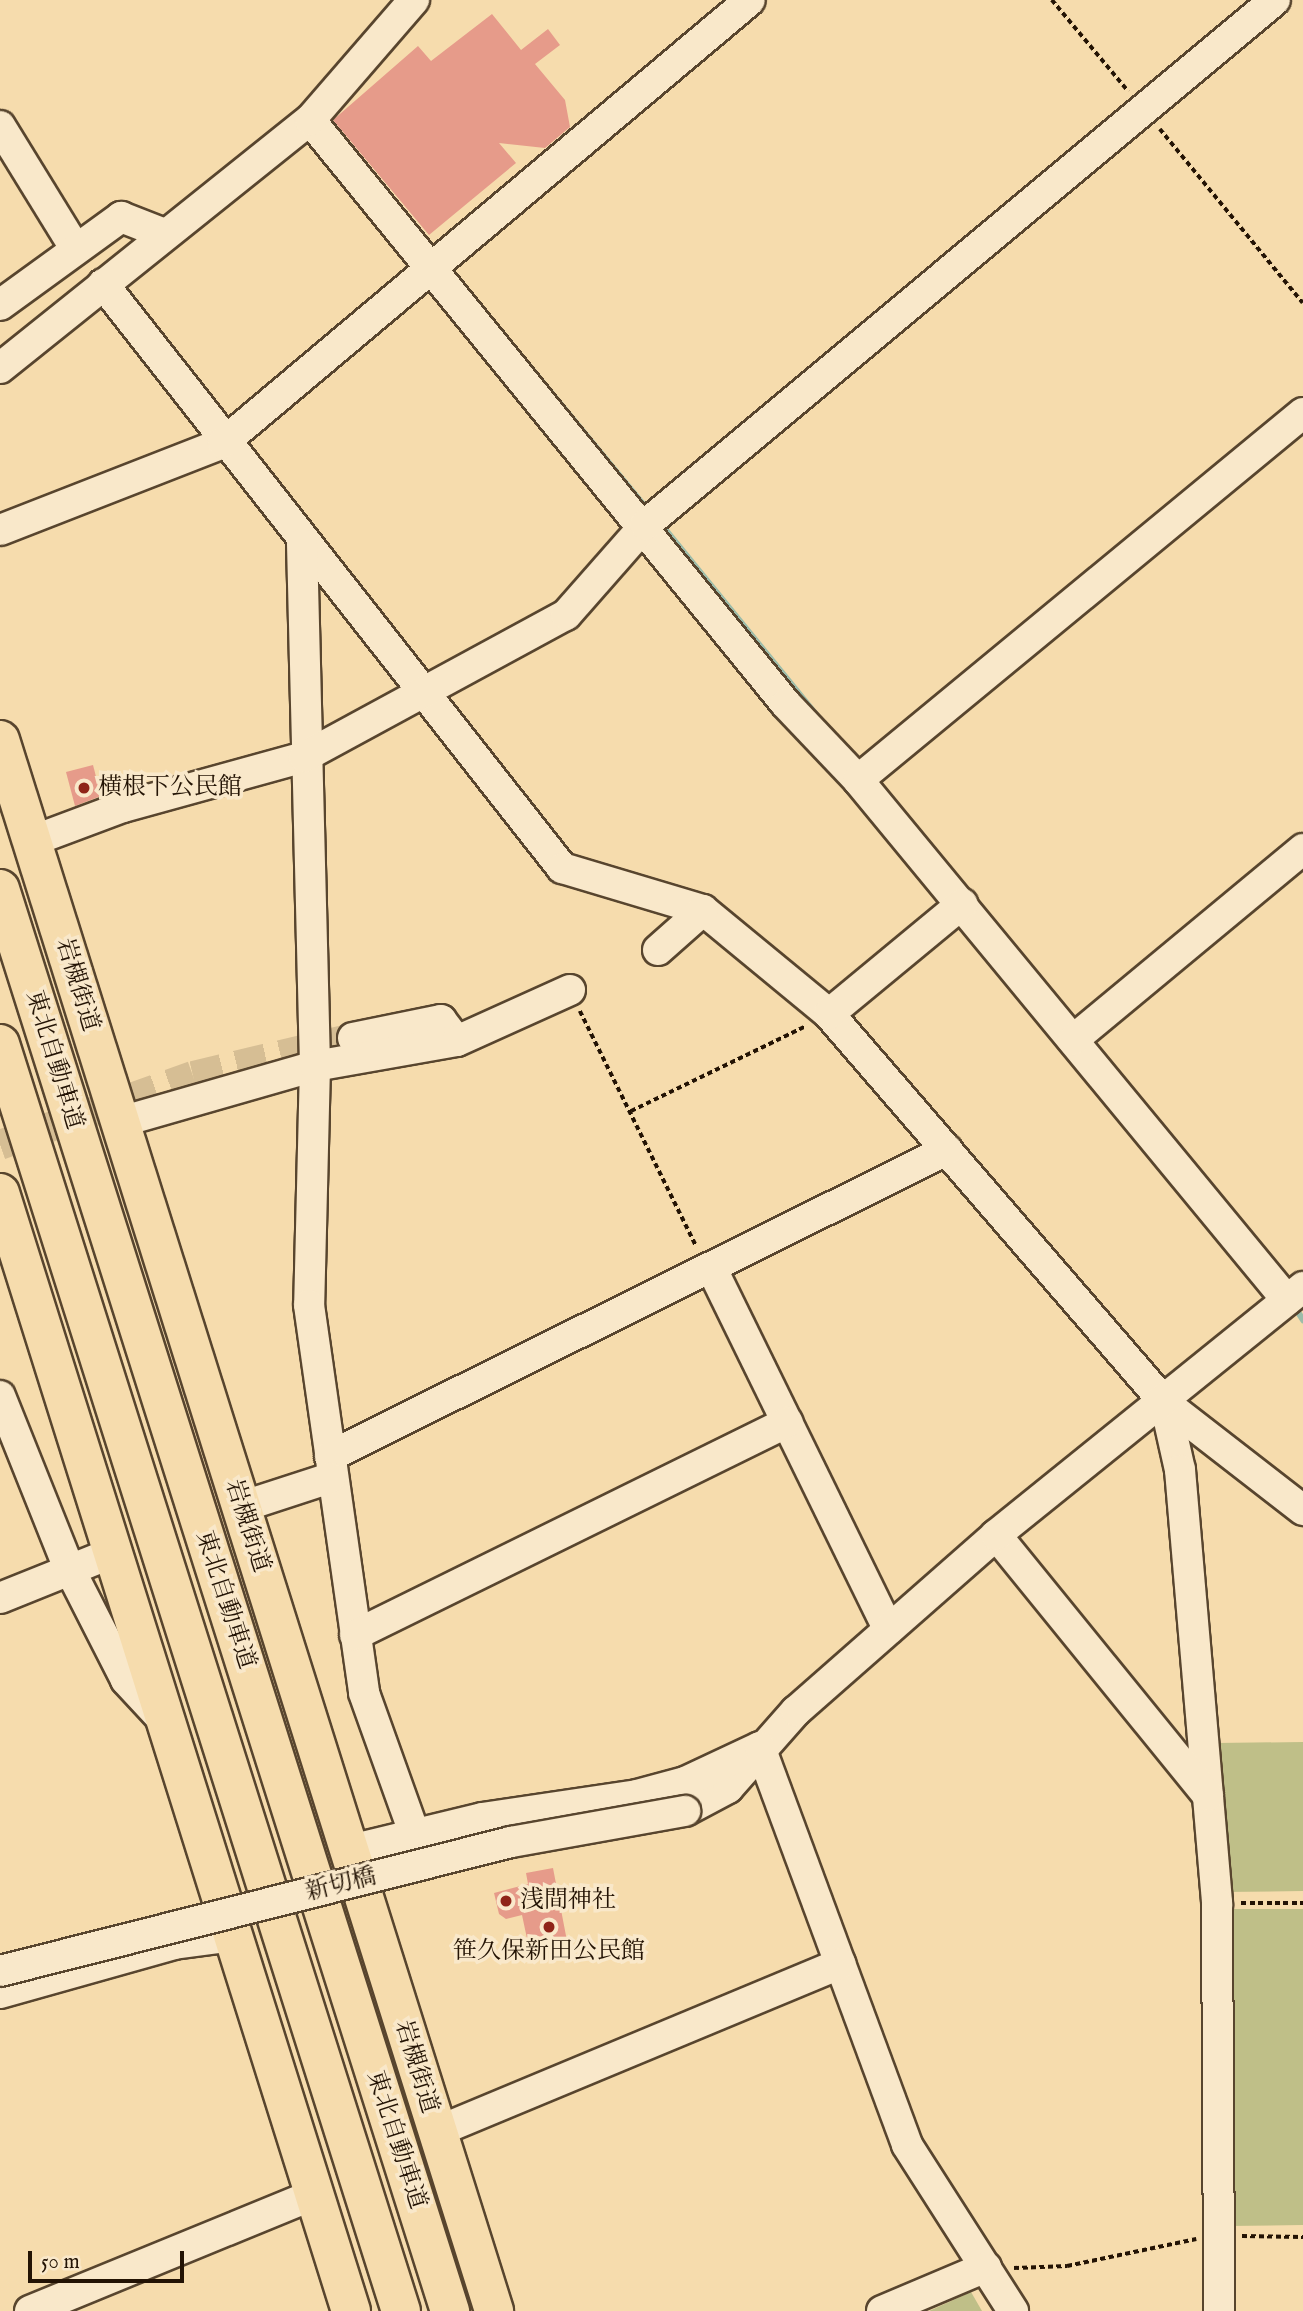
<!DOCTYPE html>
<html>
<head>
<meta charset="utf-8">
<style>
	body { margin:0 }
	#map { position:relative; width:1303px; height:2311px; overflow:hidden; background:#f6dcad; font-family:"IM FELL English","Noto Serif JP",serif }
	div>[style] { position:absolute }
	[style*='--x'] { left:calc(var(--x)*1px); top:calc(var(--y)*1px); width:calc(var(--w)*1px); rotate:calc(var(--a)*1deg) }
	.green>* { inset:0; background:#bfbf88 }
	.stream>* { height:6px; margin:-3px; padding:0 3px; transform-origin:3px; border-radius:3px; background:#9dbca9 }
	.building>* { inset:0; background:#e69b8a }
	.minor-tunnel>* { height:30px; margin-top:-15px; transform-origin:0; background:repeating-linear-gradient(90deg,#d6be94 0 30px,transparent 0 45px) }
	.path>* { height:3.5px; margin-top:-1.75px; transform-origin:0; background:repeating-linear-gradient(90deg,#231304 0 5px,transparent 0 8.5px) }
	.roads { filter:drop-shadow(2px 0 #58452e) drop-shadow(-2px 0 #58452e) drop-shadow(0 2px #58452e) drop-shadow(0 -2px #58452e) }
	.minor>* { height:30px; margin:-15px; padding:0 15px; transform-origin:15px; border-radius:15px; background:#f9e8ca }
	.highway>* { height:38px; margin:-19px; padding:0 19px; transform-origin:19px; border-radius:19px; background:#f6dcad }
	.bridges { filter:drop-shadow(2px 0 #58452e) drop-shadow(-2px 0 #58452e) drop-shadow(0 2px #58452e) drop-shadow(0 -2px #58452e) }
	.minor-bridge>* { height:30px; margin:-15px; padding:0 15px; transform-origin:15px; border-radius:15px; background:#f9e8ca }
	.dots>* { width:19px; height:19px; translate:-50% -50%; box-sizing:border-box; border:4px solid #f9e8ca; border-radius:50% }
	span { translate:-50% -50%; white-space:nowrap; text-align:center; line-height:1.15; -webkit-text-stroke:7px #f9e8ca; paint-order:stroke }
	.poi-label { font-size:24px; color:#231304 }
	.left { translate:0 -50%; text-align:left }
	.street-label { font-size:24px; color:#231304 }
	.scale { position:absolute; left:28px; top:2251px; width:156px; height:32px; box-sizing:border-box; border:4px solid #231304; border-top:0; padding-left:9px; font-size:21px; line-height:24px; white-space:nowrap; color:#231304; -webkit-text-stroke:5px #f9e8ca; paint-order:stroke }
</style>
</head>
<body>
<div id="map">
	<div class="green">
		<i style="clip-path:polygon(1303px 1742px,1303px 1891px,1224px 1892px,1216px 1743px)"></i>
		<i style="clip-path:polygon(1225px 1909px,1303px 1909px,1303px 2225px,1228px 2226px)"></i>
		<i style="clip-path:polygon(971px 2292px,982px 2311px,929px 2311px)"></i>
	</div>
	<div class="stream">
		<i style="--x:488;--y:316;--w:251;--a:50.5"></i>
		<i style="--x:660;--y:523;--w:252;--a:50.8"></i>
		<i style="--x:1294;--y:1306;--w:17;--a:57"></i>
	</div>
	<div class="building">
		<i style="clip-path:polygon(492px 14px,521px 50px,548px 29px,560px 45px,535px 64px,565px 100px,570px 127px,545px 148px,499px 143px,516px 163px,429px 235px,333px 120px,418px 46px,431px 61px)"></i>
		<i style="clip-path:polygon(93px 765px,101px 796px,75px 806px,66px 772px)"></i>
		<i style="clip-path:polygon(553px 1868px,567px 1941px,529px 1948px,522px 1915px,506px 1919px,499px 1914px,494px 1893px,528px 1884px,526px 1873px)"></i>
	</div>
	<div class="minor-tunnel">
		<i style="--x:0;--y:1145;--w:205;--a:-19.7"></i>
		<i style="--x:193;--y:1076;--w:164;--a:-13.4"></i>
	</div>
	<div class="path">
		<i style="--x:1052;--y:0;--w:119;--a:50.1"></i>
		<i style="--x:1160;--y:129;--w:225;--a:50.6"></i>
		<i style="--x:580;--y:1011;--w:262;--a:63.7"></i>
		<i style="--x:631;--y:1111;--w:195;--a:-25.9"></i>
		<i style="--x:1241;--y:1903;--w:62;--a:0"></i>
		<i style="--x:1242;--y:2236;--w:61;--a:0.9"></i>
		<i style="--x:1014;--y:2268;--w:53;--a:-2.2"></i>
		<i style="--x:1067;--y:2266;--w:132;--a:-11.8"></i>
	</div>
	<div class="roads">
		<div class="minor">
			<i style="--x:310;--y:120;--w:753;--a:50.82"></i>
			<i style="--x:786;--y:704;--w:105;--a:46.5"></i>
			<i style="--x:858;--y:780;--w:674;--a:50.48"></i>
			<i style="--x:0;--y:126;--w:143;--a:58.4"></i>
			<i style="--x:103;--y:284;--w:743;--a:51.83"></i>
			<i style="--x:562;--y:868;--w:147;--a:16.6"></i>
			<i style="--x:703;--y:910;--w:163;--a:39.5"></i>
			<i style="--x:829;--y:1014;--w:514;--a:49.18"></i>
			<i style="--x:1165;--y:1403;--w:175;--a:37.8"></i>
			<i style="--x:0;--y:305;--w:150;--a:-36"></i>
			<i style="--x:121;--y:217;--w:44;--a:21.3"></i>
			<i style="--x:0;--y:368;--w:397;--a:-38.7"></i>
			<i style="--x:310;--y:120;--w:159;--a:-49.1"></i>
			<i style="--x:0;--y:530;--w:239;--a:-21.3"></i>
			<i style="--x:223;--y:443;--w:688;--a:-40.05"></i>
			<i style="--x:302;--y:544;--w:522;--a:88.57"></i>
			<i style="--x:315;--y:1066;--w:239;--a:91.4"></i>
			<i style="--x:309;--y:1305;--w:392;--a:81.9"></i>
			<i style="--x:364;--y:1693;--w:149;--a:70.3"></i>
			<i style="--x:858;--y:780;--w:577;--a:-39.51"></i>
			<i style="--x:32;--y:841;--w:97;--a:-20.5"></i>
			<i style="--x:123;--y:807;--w:188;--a:-15.4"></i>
			<i style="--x:304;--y:757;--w:298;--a:-28.5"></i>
			<i style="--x:566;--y:615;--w:120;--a:-48.7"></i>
			<i style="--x:645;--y:525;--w:820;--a:-39.81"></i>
			<i style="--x:658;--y:950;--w:60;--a:-41.6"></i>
			<i style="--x:829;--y:1014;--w:173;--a:-39.6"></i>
			<i style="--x:353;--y:1038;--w:90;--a:-11.6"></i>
			<i style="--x:441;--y:1020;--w:26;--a:53"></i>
			<i style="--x:1073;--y:1040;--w:299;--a:-39.7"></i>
			<i style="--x:120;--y:1122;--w:203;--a:-16"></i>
			<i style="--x:315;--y:1066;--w:144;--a:-10"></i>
			<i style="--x:457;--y:1041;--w:124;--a:-24.3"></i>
			<i style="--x:712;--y:1269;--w:401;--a:63.9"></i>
			<i style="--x:0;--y:1396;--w:183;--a:68.2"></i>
			<i style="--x:68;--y:1566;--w:128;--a:63"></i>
			<i style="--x:126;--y:1680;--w:56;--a:47.2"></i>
			<i style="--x:1165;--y:1403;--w:69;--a:77.4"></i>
			<i style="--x:1180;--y:1470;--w:435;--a:85.1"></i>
			<i style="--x:1217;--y:1903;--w:408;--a:89.7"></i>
			<i style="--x:330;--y:1456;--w:689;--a:-26.38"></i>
			<i style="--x:241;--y:1507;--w:94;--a:-18"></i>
			<i style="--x:996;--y:1535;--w:336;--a:50.9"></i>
			<i style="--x:0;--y:1598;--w:121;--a:-21.9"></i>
			<i style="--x:355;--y:1635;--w:482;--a:-26.2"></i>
			<i style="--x:685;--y:1811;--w:49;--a:-28.1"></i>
			<i style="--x:728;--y:1788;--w:103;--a:-48.6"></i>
			<i style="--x:796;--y:1711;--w:266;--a:-41.3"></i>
			<i style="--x:996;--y:1535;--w:395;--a:-38.9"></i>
			<i style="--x:350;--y:1850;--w:136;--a:-13.6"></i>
			<i style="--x:482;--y:1818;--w:157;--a:-8.4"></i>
			<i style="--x:637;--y:1795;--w:50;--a:-15.2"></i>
			<i style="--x:685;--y:1782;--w:83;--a:-25"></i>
			<i style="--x:760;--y:1747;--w:424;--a:69.7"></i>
			<i style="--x:907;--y:2145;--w:197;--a:57.4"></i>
			<i style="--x:0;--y:1993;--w:181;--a:-15.7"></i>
			<i style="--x:174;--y:1944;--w:61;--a:-7.6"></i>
			<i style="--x:436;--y:2132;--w:438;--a:-22.6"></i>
			<i style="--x:30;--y:2311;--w:308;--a:-22.3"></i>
			<i style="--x:882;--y:2311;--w:113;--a:-22.9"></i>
		</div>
		<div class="highway">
			<i style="--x:0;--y:740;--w:1647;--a:72.54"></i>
			<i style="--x:0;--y:889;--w:1492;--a:72.44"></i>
			<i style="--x:0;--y:1044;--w:1329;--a:72.44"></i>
			<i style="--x:0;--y:1193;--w:1172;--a:72.57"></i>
		</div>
	</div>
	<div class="bridges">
		<div class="minor-bridge">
			<i style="--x:0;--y:1971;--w:527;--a:-14.17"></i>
			<i style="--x:511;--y:1842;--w:177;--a:-10.1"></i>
		</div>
	</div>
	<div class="dots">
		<i style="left:84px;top:788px;background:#8f2418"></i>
		<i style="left:506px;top:1901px;background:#8f2418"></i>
		<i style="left:549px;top:1927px;background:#8f2418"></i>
	</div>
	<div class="poi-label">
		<span class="left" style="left:98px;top:788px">横根下公民館</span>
		<span class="left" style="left:520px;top:1901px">浅間神社</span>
		<span style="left:549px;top:1952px">笹久保新田公民館</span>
	</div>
	<div class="street-label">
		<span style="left:77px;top:985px;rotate:73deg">岩槻街道</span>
		<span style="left:54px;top:1060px;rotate:73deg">東北自動車道</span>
		<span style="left:247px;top:1526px;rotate:72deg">岩槻街道</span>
		<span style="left:225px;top:1600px;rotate:72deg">東北自動車道</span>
		<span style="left:341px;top:1885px;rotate:-14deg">新切橋</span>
		<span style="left:416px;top:2067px;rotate:73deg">岩槻街道</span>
		<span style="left:396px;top:2140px;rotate:72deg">東北自動車道</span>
	</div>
	<div class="scale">50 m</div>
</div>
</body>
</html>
